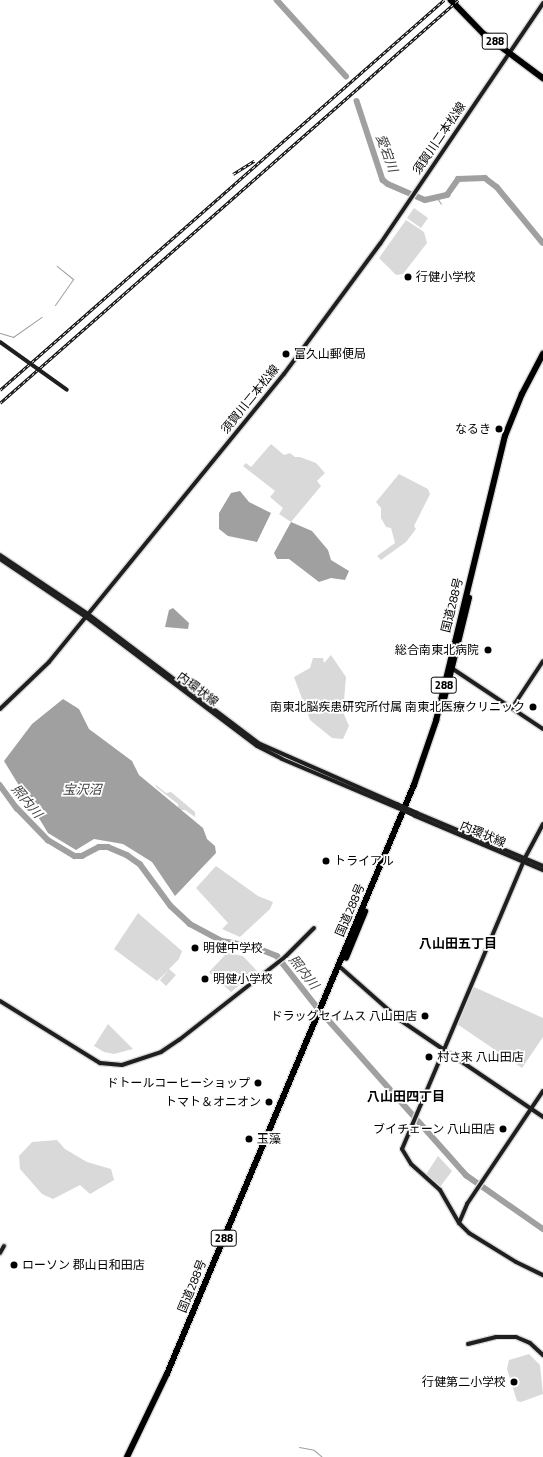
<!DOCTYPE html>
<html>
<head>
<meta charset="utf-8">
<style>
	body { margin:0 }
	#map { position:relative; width:543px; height:1457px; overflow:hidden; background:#fff; font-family:"Titillium Web","Noto Sans JP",sans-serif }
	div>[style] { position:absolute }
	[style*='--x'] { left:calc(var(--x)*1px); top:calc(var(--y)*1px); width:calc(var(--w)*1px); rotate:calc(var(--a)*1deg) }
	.green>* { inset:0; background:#d9d9d9 }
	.water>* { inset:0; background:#a0a0a0 }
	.stream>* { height:1px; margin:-0.5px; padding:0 0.5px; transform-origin:0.5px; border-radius:0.5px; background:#a0a0a0 }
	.river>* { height:5.5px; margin:-2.75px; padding:0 2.75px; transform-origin:2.75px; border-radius:2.75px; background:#a0a0a0 }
	.roads { filter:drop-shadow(1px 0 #dbdbdb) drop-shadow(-1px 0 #dbdbdb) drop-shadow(0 1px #dbdbdb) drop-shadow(0 -1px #dbdbdb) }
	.secondary>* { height:4px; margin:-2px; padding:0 2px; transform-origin:2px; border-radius:2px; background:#1f1f1f }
	.highway>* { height:5.5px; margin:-2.75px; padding:0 2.75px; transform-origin:2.75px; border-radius:2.75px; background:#000 }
	.rail>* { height:2.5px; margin-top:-1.25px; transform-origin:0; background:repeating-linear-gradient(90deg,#fff 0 3px,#000 0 6px); box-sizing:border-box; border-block:1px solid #000 }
	.secondary-bridge>* { height:4px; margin:-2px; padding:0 2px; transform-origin:2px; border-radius:2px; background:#1f1f1f }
	.dots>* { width:11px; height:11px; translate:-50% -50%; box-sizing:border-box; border:2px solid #fff; border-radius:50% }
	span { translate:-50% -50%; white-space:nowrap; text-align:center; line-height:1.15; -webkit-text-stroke:3.5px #fff; paint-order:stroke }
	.shield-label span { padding:1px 3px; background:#fff; border:1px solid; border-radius:3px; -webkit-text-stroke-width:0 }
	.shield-label { font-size:11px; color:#000; font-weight:700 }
	.street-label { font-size:12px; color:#000 }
	.poi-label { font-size:12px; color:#000 }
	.left { translate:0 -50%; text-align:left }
	.right { translate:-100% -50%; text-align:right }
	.water-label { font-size:13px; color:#414141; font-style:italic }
	.neighbourhood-label { font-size:13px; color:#000; font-weight:700 }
</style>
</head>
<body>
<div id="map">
	<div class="green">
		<i style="clip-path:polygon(414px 208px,428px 218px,421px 228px,407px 218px)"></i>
		<i style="clip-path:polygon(406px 220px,424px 232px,427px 243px,403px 274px,396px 275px,379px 258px)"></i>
		<i style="clip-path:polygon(271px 444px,284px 455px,290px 453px,295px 457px,300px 457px,316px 463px,325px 473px,317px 481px,321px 486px,291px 522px,279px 514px,283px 508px,270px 497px,275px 491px,243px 466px,246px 463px,251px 467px)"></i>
		<i style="clip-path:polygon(399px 474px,428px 489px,430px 494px,414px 526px,416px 529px,406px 542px,381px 560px,377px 556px,395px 543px,391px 528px,386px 527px,381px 518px,381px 508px,376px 502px)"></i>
		<i style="clip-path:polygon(331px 655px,346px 677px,343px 712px,349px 726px,343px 739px,332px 738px,310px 720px,294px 677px,310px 668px,313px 658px,323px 658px,324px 663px)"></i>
		<i style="clip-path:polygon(156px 785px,166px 793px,171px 792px,195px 812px,195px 817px,185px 810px,178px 810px,178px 804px,156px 787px)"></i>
		<i style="clip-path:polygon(216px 866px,258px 896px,273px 902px,270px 909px,240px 937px,222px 929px,228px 923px,196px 888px)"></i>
		<i style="clip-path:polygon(138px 913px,182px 951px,179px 959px,169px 969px,176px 975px,166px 986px,160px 980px,169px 970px,157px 981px,114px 949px)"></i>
		<i style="clip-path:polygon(227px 953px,243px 956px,257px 971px,231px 992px,209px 972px)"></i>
		<i style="clip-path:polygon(472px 986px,543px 1018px,543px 1037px,522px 1068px,457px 1024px)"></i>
		<i style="clip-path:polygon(108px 1024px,133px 1049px,114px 1054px,104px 1052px,94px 1046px)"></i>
		<i style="clip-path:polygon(57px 1140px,65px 1149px,87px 1162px,111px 1169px,114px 1180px,90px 1194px,80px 1185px,53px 1199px,42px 1194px,20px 1169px,19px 1156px,32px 1142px)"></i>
		<i style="clip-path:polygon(438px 1156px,452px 1171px,440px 1187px,425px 1176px)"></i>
		<i style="clip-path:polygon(529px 1354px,540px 1365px,543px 1394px,521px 1402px,517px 1401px,507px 1369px,509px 1360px)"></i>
	</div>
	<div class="water">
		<i style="clip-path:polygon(240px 491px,249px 502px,271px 513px,257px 542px,228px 536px,219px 529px,219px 513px,231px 493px)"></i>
		<i style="clip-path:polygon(291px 522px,312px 531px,328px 550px,331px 560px,349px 571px,345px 580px,331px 578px,319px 582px,289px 559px,277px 559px,274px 553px)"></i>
		<i style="clip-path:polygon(173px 608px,189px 623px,188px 629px,165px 627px,169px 610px)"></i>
		<i style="clip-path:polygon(63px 699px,79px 709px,89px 729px,132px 761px,139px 775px,203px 828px,207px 839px,215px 846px,216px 853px,175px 896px,152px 862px,123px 844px,94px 839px,76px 850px,48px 833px,4px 761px,32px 724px)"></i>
	</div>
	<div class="stream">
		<i style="--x:437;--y:198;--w:7;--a:56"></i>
		<i style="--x:55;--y:305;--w:32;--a:-55"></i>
		<i style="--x:73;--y:279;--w:21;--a:-141"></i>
		<i style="--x:0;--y:333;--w:14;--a:17"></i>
		<i style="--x:13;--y:337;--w:35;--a:-35"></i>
		<i style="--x:299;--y:1447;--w:15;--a:11"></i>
		<i style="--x:314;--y:1450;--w:11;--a:41"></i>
	</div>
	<div class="river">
		<i style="--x:277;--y:0;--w:103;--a:47.8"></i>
		<i style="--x:357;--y:101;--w:83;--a:71.8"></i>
		<i style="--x:383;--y:180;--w:6;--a:39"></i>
		<i style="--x:388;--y:184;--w:40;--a:23.4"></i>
		<i style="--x:425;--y:200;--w:23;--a:-13"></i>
		<i style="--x:447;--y:195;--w:19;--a:-55"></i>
		<i style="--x:458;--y:179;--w:27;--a:-2"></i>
		<i style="--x:485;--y:178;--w:15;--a:37"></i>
		<i style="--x:497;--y:187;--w:72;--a:50.6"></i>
		<i style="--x:0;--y:785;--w:29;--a:54"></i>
		<i style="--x:17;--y:808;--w:45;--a:45.9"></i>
		<i style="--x:48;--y:840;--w:31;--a:31"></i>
		<i style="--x:75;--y:856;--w:7;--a:0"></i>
		<i style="--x:82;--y:856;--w:19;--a:-28"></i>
		<i style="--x:99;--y:847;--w:9;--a:0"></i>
		<i style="--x:108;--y:847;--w:21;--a:23"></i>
		<i style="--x:127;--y:855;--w:16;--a:35"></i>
		<i style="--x:140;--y:864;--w:52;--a:53.6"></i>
		<i style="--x:171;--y:906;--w:26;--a:43"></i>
		<i style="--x:190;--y:924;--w:36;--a:28"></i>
		<i style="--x:222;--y:941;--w:34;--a:10"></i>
		<i style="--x:255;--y:947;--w:24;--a:22"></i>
		<i style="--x:277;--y:956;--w:65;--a:51.9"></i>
		<i style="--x:317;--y:1007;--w:225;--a:48.4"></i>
		<i style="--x:466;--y:1175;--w:94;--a:35"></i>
	</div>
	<div class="roads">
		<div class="secondary">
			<i style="--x:0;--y:555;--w:106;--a:33.8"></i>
			<i style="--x:88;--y:614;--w:216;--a:37.1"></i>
			<i style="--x:260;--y:744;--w:150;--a:23.7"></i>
			<i style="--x:0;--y:559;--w:104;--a:34"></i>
			<i style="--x:86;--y:617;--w:214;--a:37"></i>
			<i style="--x:257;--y:746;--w:28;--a:27"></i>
			<i style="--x:282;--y:759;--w:126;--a:22.9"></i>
			<i style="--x:450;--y:667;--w:112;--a:33.7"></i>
			<i style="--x:512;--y:708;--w:56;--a:-56.6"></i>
			<i style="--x:0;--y:709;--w:68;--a:-43.8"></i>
			<i style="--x:49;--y:662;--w:372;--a:-50.8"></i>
			<i style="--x:284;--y:374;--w:162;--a:-53.6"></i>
			<i style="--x:380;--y:244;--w:291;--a:-55.9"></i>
			<i style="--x:417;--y:813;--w:137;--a:22.8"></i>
			<i style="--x:415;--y:816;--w:139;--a:22.9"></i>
			<i style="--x:543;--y:824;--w:38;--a:118"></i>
			<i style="--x:525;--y:858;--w:316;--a:112.9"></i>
			<i style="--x:402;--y:1149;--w:17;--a:59"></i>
			<i style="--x:411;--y:1164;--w:39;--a:42"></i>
			<i style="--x:440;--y:1190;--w:38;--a:60"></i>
			<i style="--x:459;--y:1223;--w:14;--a:45"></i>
			<i style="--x:469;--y:1233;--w:55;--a:31.7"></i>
			<i style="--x:516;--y:1262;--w:30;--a:26"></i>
			<i style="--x:339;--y:966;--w:81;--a:41.5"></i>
			<i style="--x:400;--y:1020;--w:173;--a:34.1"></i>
			<i style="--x:0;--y:1001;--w:118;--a:31.8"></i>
			<i style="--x:100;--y:1063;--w:22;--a:5"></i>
			<i style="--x:122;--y:1065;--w:41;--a:-18.4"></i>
			<i style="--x:161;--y:1052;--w:22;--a:-34"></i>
			<i style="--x:179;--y:1040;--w:135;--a:-38.1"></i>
			<i style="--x:285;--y:957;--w:41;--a:-45"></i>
			<i style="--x:459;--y:1223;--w:21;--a:-67"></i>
			<i style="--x:467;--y:1204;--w:136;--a:-56.1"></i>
			<i style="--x:0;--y:1253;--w:8;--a:-60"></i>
			<i style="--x:468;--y:1344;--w:29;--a:-14"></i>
			<i style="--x:496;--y:1337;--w:20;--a:0"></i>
			<i style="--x:516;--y:1337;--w:15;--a:23"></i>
			<i style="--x:530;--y:1343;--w:18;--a:43"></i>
		</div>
		<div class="highway">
			<i style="--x:451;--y:0;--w:47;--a:45.9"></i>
			<i style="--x:484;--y:34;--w:74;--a:36.7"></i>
			<i style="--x:442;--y:708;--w:113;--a:-76.2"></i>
			<i style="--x:346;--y:958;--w:50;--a:-67.6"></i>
			<i style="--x:127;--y:1457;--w:92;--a:-64.3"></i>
			<i style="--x:167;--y:1374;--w:639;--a:-67.25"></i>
			<i style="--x:414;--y:785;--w:68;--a:-71"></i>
			<i style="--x:436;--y:721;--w:293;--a:-76.4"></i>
			<i style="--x:505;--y:436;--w:45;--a:-68"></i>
			<i style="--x:522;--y:394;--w:45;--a:-62.3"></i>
		</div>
	</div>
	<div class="rail">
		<i style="--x:233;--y:174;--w:25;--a:-32"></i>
		<i style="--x:0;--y:390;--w:591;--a:-41.3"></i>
		<i style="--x:0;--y:403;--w:610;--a:-41.34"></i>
	</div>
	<div class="secondary-bridge">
		<i style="--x:0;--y:342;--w:82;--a:35.6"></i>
		<i style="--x:397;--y:804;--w:22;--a:24"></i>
		<i style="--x:398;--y:808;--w:19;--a:25"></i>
	</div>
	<div class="dots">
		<i style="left:408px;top:277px;background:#000"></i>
		<i style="left:286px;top:354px;background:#000"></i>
		<i style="left:499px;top:429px;background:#000"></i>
		<i style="left:488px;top:650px;background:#000"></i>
		<i style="left:533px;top:707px;background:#000"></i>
		<i style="left:326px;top:861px;background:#000"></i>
		<i style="left:195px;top:948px;background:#000"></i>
		<i style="left:205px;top:979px;background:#000"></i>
		<i style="left:425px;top:1016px;background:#000"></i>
		<i style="left:429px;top:1057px;background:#000"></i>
		<i style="left:258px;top:1083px;background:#000"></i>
		<i style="left:269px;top:1102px;background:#000"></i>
		<i style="left:503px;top:1129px;background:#000"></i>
		<i style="left:249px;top:1139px;background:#000"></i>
		<i style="left:14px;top:1265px;background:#000"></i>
		<i style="left:514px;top:1382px;background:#000"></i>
	</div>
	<div class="shield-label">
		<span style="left:495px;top:41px">288</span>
		<span style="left:444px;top:685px">288</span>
		<span style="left:224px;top:1238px">288</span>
	</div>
	<div class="street-label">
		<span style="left:439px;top:138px;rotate:-56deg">須賀川二本松線</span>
		<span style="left:250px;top:399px;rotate:-51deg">須賀川二本松線</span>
		<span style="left:452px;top:605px;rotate:-76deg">国道288号</span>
		<span style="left:198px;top:689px;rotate:37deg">内環状線</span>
		<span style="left:483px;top:834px;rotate:23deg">内環状線</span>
		<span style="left:350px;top:910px;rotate:-67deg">国道288号</span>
		<span style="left:192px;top:1286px;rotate:-68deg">国道288号</span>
	</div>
	<div class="poi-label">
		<span class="left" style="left:416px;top:277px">行健小学校</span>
		<span class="left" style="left:294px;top:354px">富久山郵便局</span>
		<span class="right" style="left:491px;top:429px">なるき</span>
		<span class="right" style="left:479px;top:650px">総合南東北病院</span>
		<span class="right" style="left:525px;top:707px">南東北脳疾患研究所付属 南東北医療クリニック</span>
		<span class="left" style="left:334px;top:861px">トライアル</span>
		<span class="left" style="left:203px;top:948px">明健中学校</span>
		<span class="left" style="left:213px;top:979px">明健小学校</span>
		<span class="right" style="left:417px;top:1016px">ドラッグセイムス 八山田店</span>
		<span class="left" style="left:437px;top:1057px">村さ来 八山田店</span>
		<span class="right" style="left:250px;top:1083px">ドトールコーヒーショップ</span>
		<span class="right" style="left:261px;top:1102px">トマト＆オニオン</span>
		<span class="right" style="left:495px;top:1129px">ブイチェーン 八山田店</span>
		<span class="left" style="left:257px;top:1139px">玉藻</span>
		<span class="left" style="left:22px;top:1265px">ローソン 郡山日和田店</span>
		<span class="right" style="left:506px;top:1382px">行健第二小学校</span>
	</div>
	<div class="water-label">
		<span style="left:387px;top:153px;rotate:70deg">愛宕川</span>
		<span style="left:82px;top:789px">宝沢沼</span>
		<span style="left:27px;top:801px;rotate:50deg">照内川</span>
		<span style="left:304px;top:972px;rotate:52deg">照内川</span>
	</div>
	<div class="neighbourhood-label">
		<span style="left:458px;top:943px">八山田五丁目</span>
		<span style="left:406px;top:1096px">八山田四丁目</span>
	</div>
</div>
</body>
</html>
